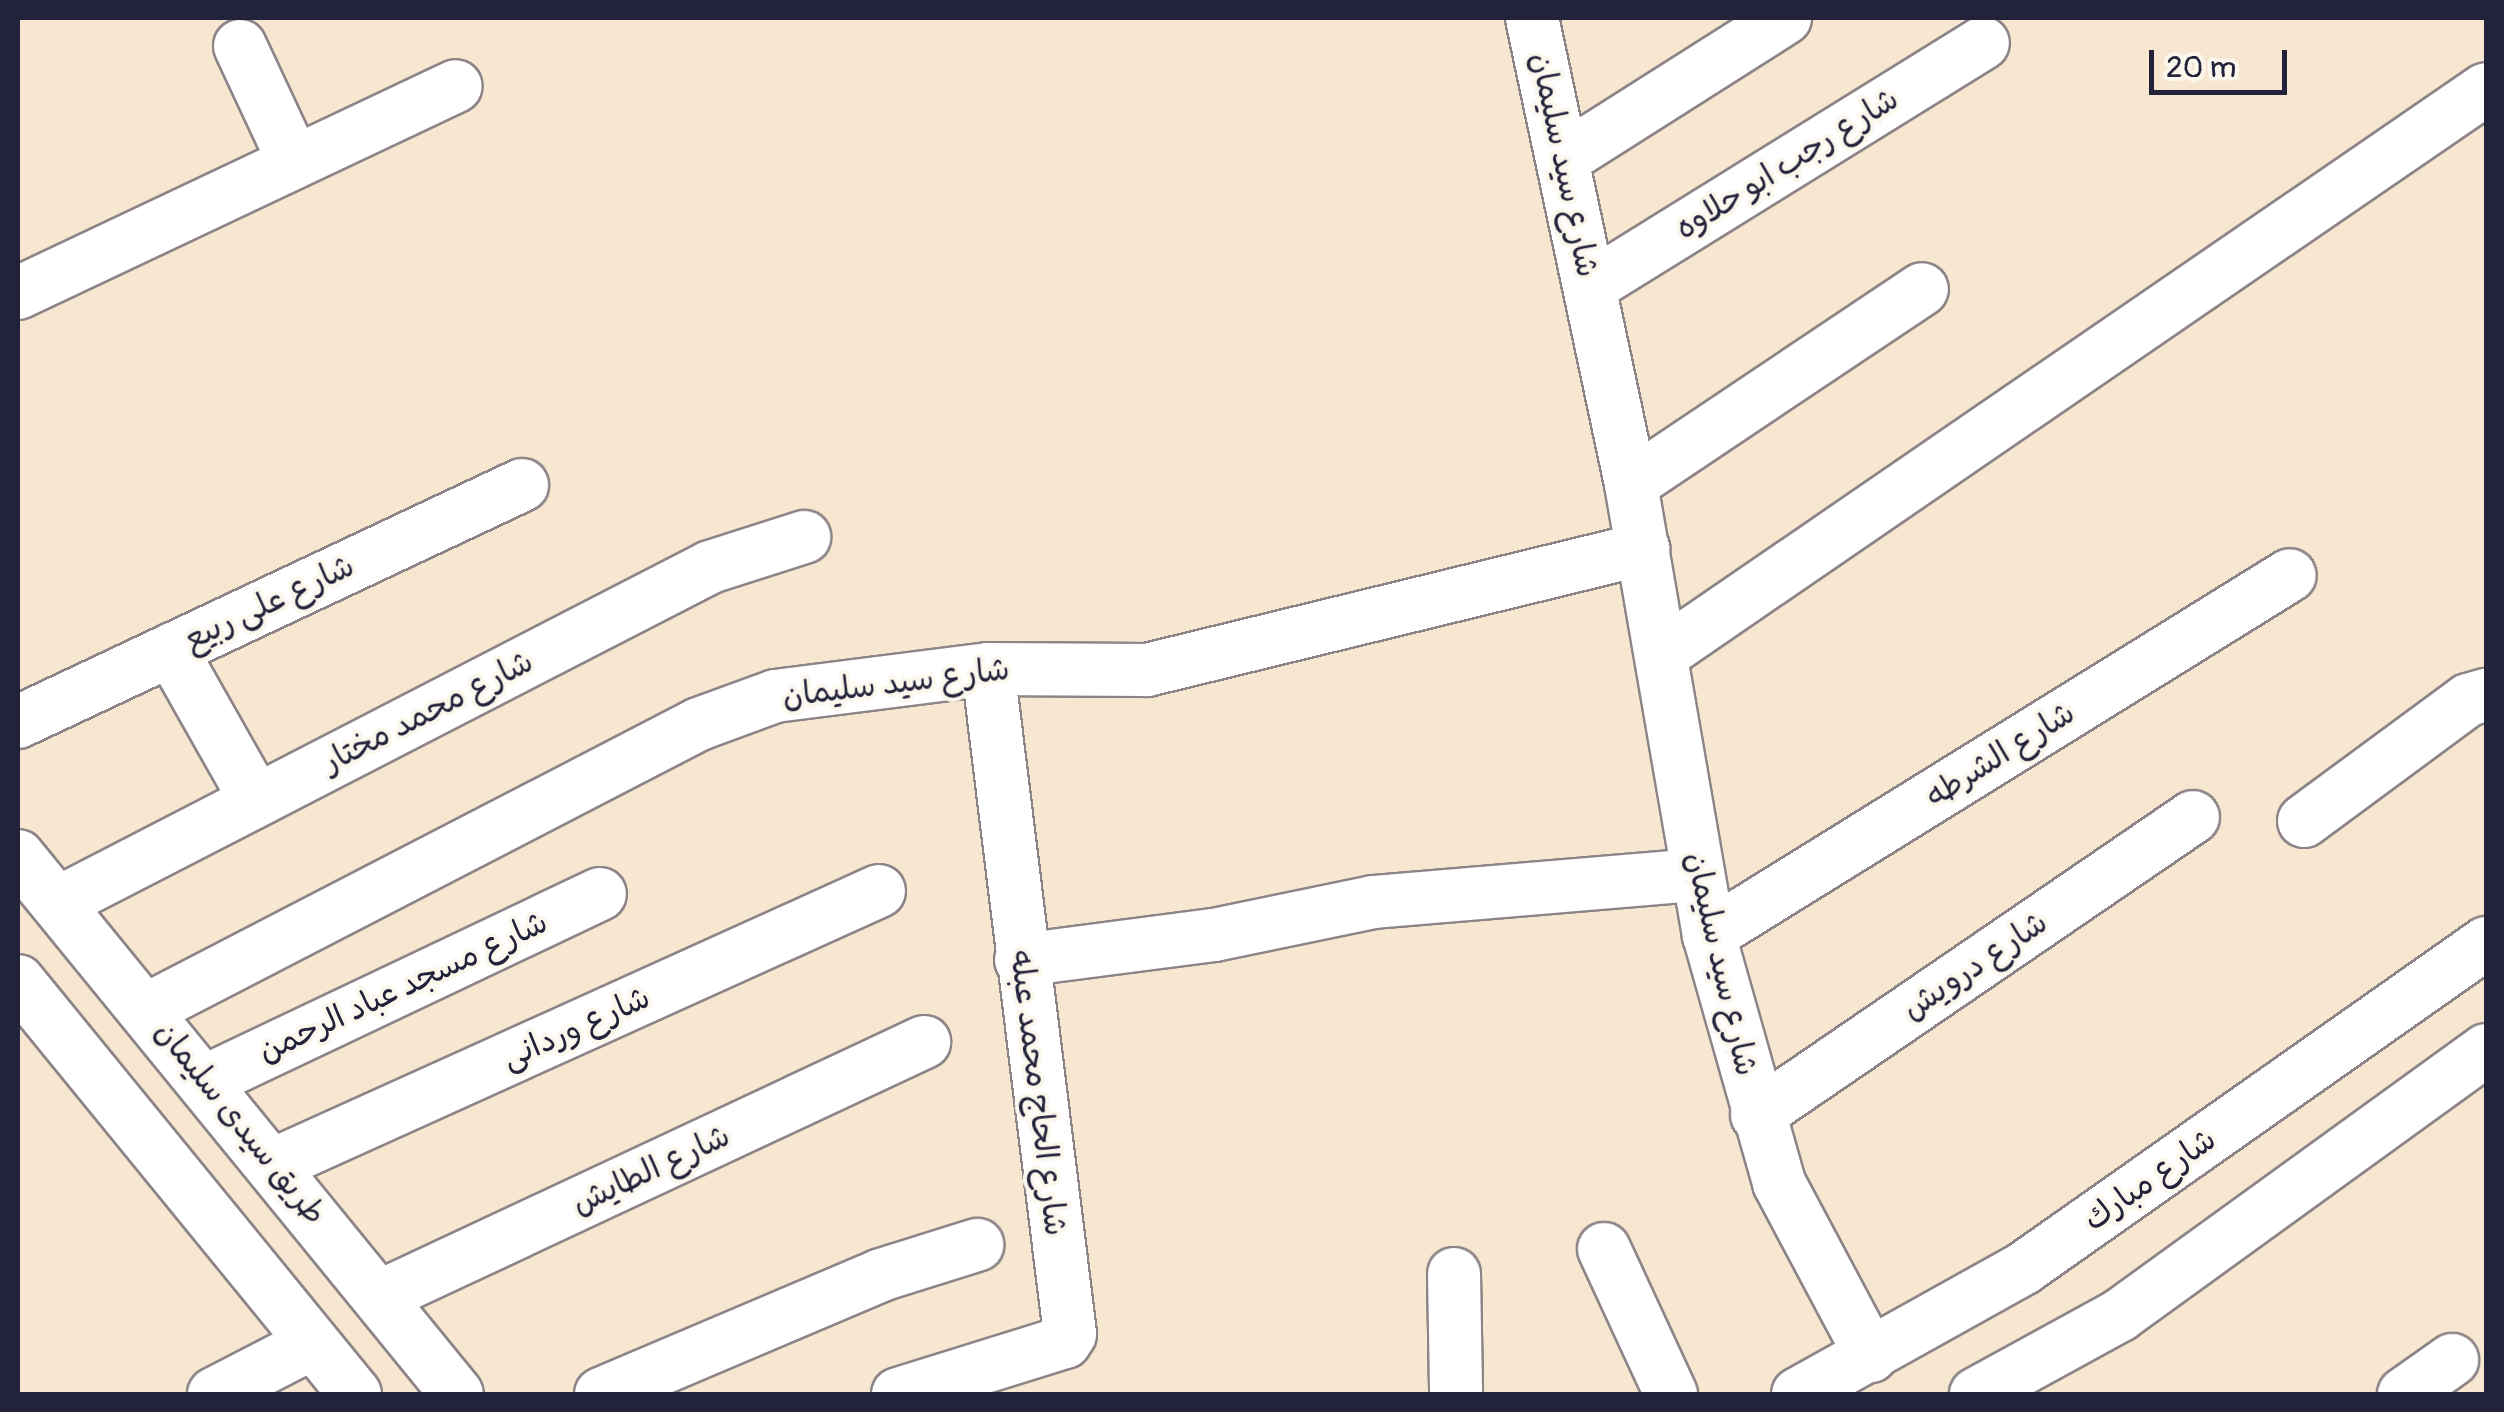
<!DOCTYPE html>
<html>
<head>
<meta charset="utf-8">
<style>
	body { margin:0 }
	#map { position:relative; width:2504px; height:1412px; overflow:hidden; background:#f7e7d1; font-family:Pangolin,"Playpen Sans Arabic",sans-serif }
	div>[style] { position:absolute }
	[style*='--x'] { left:calc(var(--x)*1px); top:calc(var(--y)*1px); width:calc(var(--w)*1px); rotate:calc(var(--a)*1deg) }
	.roads { filter:drop-shadow(2px 0 #8c8486) drop-shadow(-2px 0 #8c8486) drop-shadow(0 2px #8c8486) drop-shadow(0 -2px #8c8486) }
	.minor>* { height:52px; margin:-26px; padding:0 26px; transform-origin:26px; border-radius:26px; background:#fff }
	span { translate:-50% -50%; white-space:nowrap; text-align:center; line-height:1.15; -webkit-text-stroke:8px #fbf7ec; paint-order:stroke }
	.street-label { font-size:32px; color:#22223b }
	.frame { position:absolute; inset:0; border:20px solid #22223b; pointer-events:none }
	.scale { position:absolute; left:2149px; top:50px; width:138px; height:45px; box-sizing:border-box; border:5px solid #22223b; border-top:0; padding-left:12px; font-size:30px; line-height:35px; white-space:nowrap; color:#22223b; -webkit-text-stroke:8px #fbf7ec; paint-order:stroke }
</style>
</head>
<body>
<div id="map">
	<div class="roads">
		<div class="minor">
			<i style="--x:1532;--y:18;--w:476;--a:78"></i>
			<i style="--x:1631;--y:484;--w:458;--a:80.2"></i>
			<i style="--x:1709;--y:935;--w:258;--a:74.2"></i>
			<i style="--x:1779;--y:1183;--w:196;--a:62"></i>
			<i style="--x:240;--y:46;--w:128;--a:65"></i>
			<i style="--x:1563;--y:159;--w:263;--a:-32.4"></i>
			<i style="--x:1591;--y:286;--w:461;--a:-31.8"></i>
			<i style="--x:18;--y:293;--w:484;--a:-25.3"></i>
			<i style="--x:1631;--y:484;--w:350;--a:-33.8"></i>
			<i style="--x:171;--y:650;--w:172;--a:60.5"></i>
			<i style="--x:1661;--y:655;--w:1000;--a:-34.45"></i>
			<i style="--x:18;--y:722;--w:557;--a:-25.18"></i>
			<i style="--x:2304;--y:821;--w:204;--a:-36.4"></i>
			<i style="--x:2468;--y:700;--w:19;--a:-16"></i>
			<i style="--x:18;--y:856;--w:694;--a:50.79"></i>
			<i style="--x:58;--y:903;--w:733;--a:-27.26"></i>
			<i style="--x:710;--y:567;--w:99;--a:-17.7"></i>
			<i style="--x:1709;--y:935;--w:683;--a:-31.78"></i>
			<i style="--x:1021;--y:960;--w:195;--a:-7.4"></i>
			<i style="--x:1214;--y:935;--w:163;--a:-11.7"></i>
			<i style="--x:1374;--y:902;--w:325;--a:-4.8"></i>
			<i style="--x:18;--y:981;--w:533;--a:50.79"></i>
			<i style="--x:148;--y:1009;--w:620;--a:-27.35"></i>
			<i style="--x:699;--y:724;--w:81;--a:-20.2"></i>
			<i style="--x:775;--y:696;--w:215;--a:-7.2"></i>
			<i style="--x:988;--y:669;--w:159;--a:0.4"></i>
			<i style="--x:1147;--y:670;--w:511;--a:-13.71"></i>
			<i style="--x:206;--y:1081;--w:436;--a:-25.4"></i>
			<i style="--x:1757;--y:1115;--w:528;--a:-34.35"></i>
			<i style="--x:273;--y:1165;--w:665;--a:-24.33"></i>
			<i style="--x:1604;--y:1249;--w:160;--a:65.2"></i>
			<i style="--x:1454;--y:1274;--w:120;--a:89"></i>
			<i style="--x:379;--y:1297;--w:602;--a:-25.07"></i>
			<i style="--x:214;--y:1394;--w:111;--a:-27.3"></i>
			<i style="--x:601;--y:1394;--w:304;--a:-23"></i>
			<i style="--x:881;--y:1275;--w:101;--a:-17.4"></i>
			<i style="--x:898;--y:1394;--w:175;--a:-17.3"></i>
			<i style="--x:1065;--y:1342;--w:9;--a:-58"></i>
			<i style="--x:1070;--y:1334;--w:670;--a:-97.03"></i>
			<i style="--x:1798;--y:1394;--w:259;--a:-29.1"></i>
			<i style="--x:2024;--y:1268;--w:565;--a:-35.12"></i>
			<i style="--x:1976;--y:1394;--w:164;--a:-28.7"></i>
			<i style="--x:2120;--y:1315;--w:452;--a:-35.9"></i>
			<i style="--x:2404;--y:1394;--w:59;--a:-35.3"></i>
		</div>
	</div>
	<div class="street-label">
		<span style="left:1787px;top:164px;rotate:-32deg">شارع رجب ابو حلاوه</span>
		<span style="left:1564px;top:165px;rotate:78deg">شارع سيد سليمان</span>
		<span style="left:269px;top:603px;rotate:-25deg">شارع على ربيع</span>
		<span style="left:896px;top:683px;rotate:-7deg">شارع سيد سليمان</span>
		<span style="left:428px;top:712px;rotate:-27deg">شارع محمد مختار</span>
		<span style="left:2000px;top:755px;rotate:-32deg">شارع الشرطه</span>
		<span style="left:1721px;top:964px;rotate:77deg">شارع سيد سليمان</span>
		<span style="left:1975px;top:966px;rotate:-34deg">شارع درويش</span>
		<span style="left:403px;top:987px;rotate:-25deg">شارع مسجد عباد الرحمن</span>
		<span style="left:576px;top:1028px;rotate:-24deg">شارع وردانى</span>
		<span style="left:1038px;top:1093px;rotate:83deg">شارع الحاج محمد عبله</span>
		<span style="left:240px;top:1123px;rotate:51deg">طريق سيدى سليمان</span>
		<span style="left:651px;top:1170px;rotate:-25deg">شارع الطايش</span>
		<span style="left:2150px;top:1180px;rotate:-35deg">شارع مبارك</span>
	</div>
	<div class="frame"></div>
	<div class="scale">20 m</div>
</div>
</body>
</html>
